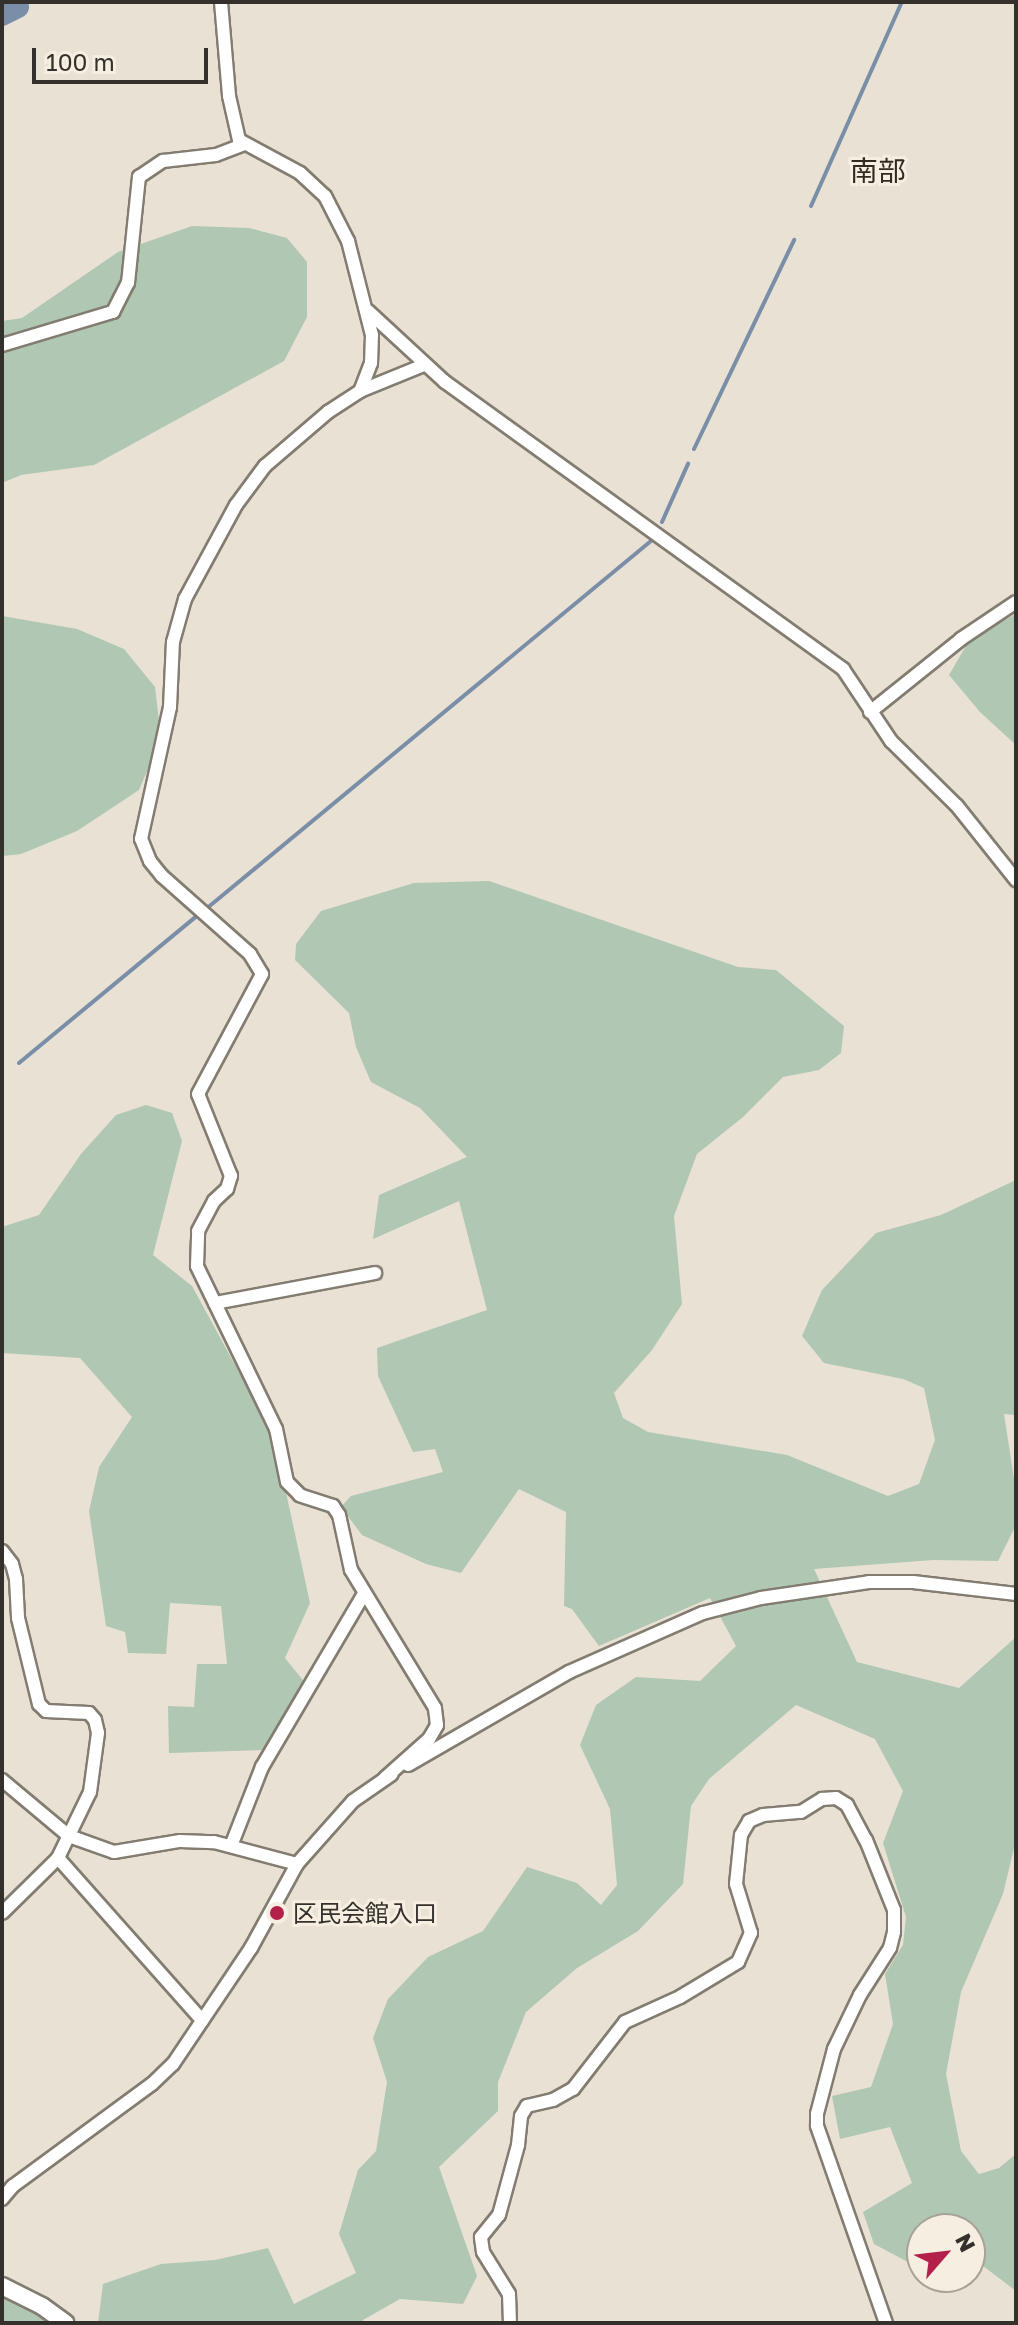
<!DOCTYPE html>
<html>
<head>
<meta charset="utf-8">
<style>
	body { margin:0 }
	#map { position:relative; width:1018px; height:2325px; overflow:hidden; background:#e9e1d4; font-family:"Golos Text","Noto Sans JP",sans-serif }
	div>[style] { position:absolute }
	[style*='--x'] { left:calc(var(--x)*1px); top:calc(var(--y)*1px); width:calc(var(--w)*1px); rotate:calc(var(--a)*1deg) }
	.green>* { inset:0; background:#afc7b3 }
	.stream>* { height:4px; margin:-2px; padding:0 2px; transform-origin:2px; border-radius:2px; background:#7a8fa7 }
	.river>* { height:22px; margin:-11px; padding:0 11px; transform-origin:11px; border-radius:11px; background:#7a8fa7 }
	.roads { filter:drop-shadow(2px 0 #837c70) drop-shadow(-2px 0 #837c70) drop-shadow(0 2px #837c70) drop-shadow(0 -2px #837c70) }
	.minor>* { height:12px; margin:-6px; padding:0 6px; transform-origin:6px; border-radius:6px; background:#fff }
	.tertiary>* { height:16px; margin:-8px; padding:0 8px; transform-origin:8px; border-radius:8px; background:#fff }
	.dots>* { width:22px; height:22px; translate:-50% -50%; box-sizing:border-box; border:4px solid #f6eee1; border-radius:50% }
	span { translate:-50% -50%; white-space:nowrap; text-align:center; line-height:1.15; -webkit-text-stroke:6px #f6eee1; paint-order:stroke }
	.poi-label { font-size:24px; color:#34312c }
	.left { translate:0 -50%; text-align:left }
	.quarter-label { font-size:28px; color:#312a21 }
	.frame { position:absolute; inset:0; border:4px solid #34312c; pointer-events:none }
	.north { position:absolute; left:906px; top:2213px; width:80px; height:80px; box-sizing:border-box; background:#f6eee1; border:2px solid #a8a299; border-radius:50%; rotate:62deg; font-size:22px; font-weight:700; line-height:32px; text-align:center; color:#34312c }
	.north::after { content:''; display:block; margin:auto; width:28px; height:36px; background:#b3214a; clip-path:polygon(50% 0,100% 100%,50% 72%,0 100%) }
	.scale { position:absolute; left:32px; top:48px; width:176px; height:36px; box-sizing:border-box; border:4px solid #34312c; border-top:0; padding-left:10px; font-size:24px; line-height:28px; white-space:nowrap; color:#34312c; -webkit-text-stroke:6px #f6eee1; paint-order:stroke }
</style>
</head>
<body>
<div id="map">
	<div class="green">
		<i style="clip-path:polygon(192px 226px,249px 228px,287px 238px,307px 262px,307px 317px,284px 361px,94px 465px,21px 475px,2px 483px,2px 321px,22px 318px,118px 252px)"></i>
		<i style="clip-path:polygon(1016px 614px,1016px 745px,980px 712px,949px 675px,970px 639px)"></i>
		<i style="clip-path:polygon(2px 616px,77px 629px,124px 649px,155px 687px,161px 738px,139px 790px,77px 831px,21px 854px,2px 856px)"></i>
		<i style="clip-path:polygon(489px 881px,738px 967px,776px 970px,844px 1026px,841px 1053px,819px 1070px,783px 1077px,743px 1117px,697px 1154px,674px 1216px,682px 1304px,652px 1350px,614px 1393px,623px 1418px,648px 1432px,787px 1455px,888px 1496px,919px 1484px,935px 1440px,924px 1388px,903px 1379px,824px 1363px,802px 1336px,822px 1290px,876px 1233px,941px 1215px,1016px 1180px,1016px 1415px,1004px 1414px,1016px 1492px,1016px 1525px,998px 1561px,933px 1560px,814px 1569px,857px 1662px,959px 1688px,1016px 1637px,1014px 1848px,1003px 1894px,961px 1992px,946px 2074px,961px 2151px,979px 2174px,999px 2168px,1016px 2154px,1016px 2291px,970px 2256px,970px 2229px,922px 2229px,921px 2269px,874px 2244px,863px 2212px,912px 2183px,890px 2127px,840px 2139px,832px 2096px,871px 2087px,893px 2024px,885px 1974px,903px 1945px,906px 1917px,883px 1843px,903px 1791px,875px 1739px,796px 1705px,709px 1779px,691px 1806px,683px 1884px,638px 1931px,577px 1968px,526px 2012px,498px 2082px,498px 2111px,439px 2167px,477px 2276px,463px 2304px,400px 2299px,363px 2320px,364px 2323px,98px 2323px,103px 2284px,161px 2264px,215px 2260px,268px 2248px,294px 2304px,356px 2273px,339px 2234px,358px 2170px,376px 2151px,387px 2082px,373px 2038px,388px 1999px,428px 1957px,483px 1931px,527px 1867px,577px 1883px,601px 1905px,617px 1885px,610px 1809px,580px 1745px,596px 1705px,636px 1677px,700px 1681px,736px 1646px,710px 1598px,599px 1646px,572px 1609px,564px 1606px,566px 1512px,519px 1489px,461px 1573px,426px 1564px,362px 1535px,341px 1507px,351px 1496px,443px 1472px,435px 1449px,413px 1452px,378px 1376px,377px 1348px,487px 1310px,459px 1201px,373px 1239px,379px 1195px,467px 1157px,420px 1108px,371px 1082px,356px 1047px,349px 1013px,295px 960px,296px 944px,321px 911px,414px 883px)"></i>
		<i style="clip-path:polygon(146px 1105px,172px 1113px,182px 1141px,153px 1255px,192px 1286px,274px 1437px,310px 1603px,285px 1658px,306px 1684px,266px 1750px,169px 1753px,168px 1706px,194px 1707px,197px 1664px,227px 1664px,221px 1606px,170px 1603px,166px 1654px,128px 1653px,125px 1632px,106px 1626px,89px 1511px,99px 1467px,132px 1417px,80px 1358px,2px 1353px,2px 1227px,39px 1215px,81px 1154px,116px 1115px)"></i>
		<i style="clip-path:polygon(2px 2297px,27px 2308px,55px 2323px,2px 2323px)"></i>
	</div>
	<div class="stream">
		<i style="--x:811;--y:206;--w:223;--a:-66"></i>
		<i style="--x:694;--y:449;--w:232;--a:-64.4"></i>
		<i style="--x:662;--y:522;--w:64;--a:-65.9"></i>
		<i style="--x:206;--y:909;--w:577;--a:-39.59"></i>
		<i style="--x:19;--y:1063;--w:232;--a:-39.6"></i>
	</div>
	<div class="river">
		<i style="--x:2;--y:15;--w:18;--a:-27"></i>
	</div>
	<div class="roads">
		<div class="minor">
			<i style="--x:221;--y:2;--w:94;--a:85.1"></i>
			<i style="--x:229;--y:96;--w:45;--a:77.2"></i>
			<i style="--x:239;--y:140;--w:69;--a:28.4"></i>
			<i style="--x:300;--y:173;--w:34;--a:43"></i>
			<i style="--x:325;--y:196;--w:51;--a:62.9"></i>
			<i style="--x:348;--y:241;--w:97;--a:75.7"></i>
			<i style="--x:372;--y:335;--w:28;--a:92"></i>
			<i style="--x:371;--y:363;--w:30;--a:111"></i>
			<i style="--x:368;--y:311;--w:105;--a:42.7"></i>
			<i style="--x:445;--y:382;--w:491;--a:35.8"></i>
			<i style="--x:843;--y:669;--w:87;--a:56.3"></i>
			<i style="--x:891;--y:741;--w:93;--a:44.6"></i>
			<i style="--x:957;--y:806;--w:95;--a:51.4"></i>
			<i style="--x:2;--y:345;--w:116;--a:-16.6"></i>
			<i style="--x:113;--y:312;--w:33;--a:-63"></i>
			<i style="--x:128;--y:283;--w:107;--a:-84.1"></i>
			<i style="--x:139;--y:177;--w:29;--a:-34"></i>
			<i style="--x:163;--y:161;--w:53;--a:-6.5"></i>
			<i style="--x:216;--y:155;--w:30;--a:-21"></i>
			<i style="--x:870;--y:712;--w:117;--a:-38.7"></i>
			<i style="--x:961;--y:639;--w:66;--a:-33.9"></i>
			<i style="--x:215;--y:1303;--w:163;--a:-10.6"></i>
			<i style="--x:2;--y:1551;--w:16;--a:52"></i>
			<i style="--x:12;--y:1564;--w:16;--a:75"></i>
			<i style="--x:16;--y:1579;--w:39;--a:87"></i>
			<i style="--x:18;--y:1618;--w:89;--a:76.3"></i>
			<i style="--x:39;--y:1704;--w:10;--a:45"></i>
			<i style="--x:46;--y:1711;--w:43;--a:2.7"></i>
			<i style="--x:89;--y:1713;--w:9;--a:49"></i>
			<i style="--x:95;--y:1720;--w:13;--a:77"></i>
			<i style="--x:98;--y:1733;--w:60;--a:97.7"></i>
			<i style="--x:90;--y:1792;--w:73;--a:115.9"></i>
			<i style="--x:58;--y:1858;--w:78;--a:135.5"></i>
			<i style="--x:408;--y:1765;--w:186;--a:-30"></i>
			<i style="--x:569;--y:1672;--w:146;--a:-23.8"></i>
			<i style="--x:703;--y:1613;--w:60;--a:-14.5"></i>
			<i style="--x:761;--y:1598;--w:109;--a:-8.4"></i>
			<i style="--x:869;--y:1582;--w:44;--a:0"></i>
			<i style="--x:913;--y:1582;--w:104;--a:6.6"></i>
			<i style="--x:385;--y:1778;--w:59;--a:-41.6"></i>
			<i style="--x:429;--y:1739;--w:16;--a:-60"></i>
			<i style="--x:437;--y:1725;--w:17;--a:-97"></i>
			<i style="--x:435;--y:1708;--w:162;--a:-121.3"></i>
			<i style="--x:351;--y:1570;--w:56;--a:-102.3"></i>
			<i style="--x:339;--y:1515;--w:11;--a:-124"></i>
			<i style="--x:333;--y:1506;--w:35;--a:-162"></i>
			<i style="--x:300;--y:1495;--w:18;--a:-135"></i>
			<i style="--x:287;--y:1482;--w:54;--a:-101.7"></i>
			<i style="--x:276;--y:1429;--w:181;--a:-115.9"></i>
			<i style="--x:197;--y:1266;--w:35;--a:-88"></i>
			<i style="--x:198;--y:1231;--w:34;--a:-62"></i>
			<i style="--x:214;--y:1201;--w:18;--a:-43"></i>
			<i style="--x:227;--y:1189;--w:14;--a:-73"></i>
			<i style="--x:231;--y:1176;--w:88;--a:-111.9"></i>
			<i style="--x:198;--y:1094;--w:136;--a:-61.9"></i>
			<i style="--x:262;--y:974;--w:23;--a:-121"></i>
			<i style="--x:250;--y:954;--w:118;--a:-138.4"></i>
			<i style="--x:162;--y:876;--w:19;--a:-129"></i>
			<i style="--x:150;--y:861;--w:24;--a:-112"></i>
			<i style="--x:141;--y:839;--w:135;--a:-77.6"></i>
			<i style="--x:170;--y:707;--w:65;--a:-87.4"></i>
			<i style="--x:173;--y:642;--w:45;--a:-74.4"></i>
			<i style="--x:185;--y:599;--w:107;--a:-61.5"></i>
			<i style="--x:236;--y:505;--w:49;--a:-53.4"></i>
			<i style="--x:265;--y:466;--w:83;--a:-40.6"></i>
			<i style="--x:328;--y:412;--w:38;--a:-33"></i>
			<i style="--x:360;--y:391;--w:69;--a:-22.1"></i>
			<i style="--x:2;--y:1780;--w:87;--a:39.9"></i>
			<i style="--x:69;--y:1836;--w:48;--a:19.6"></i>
			<i style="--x:114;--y:1852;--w:67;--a:-9.5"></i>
			<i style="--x:180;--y:1841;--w:34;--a:2"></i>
			<i style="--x:214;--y:1842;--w:86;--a:14.8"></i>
			<i style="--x:231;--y:1846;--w:85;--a:-68.6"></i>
			<i style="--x:262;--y:1767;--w:201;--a:-59.5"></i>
			<i style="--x:58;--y:1858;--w:217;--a:48.4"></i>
			<i style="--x:2;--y:2199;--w:17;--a:-50"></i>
			<i style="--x:13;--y:2186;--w:172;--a:-36.3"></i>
			<i style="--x:152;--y:2084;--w:29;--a:-44"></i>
			<i style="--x:173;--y:2064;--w:140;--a:-56.1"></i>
			<i style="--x:251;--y:1948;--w:96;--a:-61.3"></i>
			<i style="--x:297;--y:1864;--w:84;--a:-48.4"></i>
			<i style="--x:353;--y:1801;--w:47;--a:-34.7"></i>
			<i style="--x:510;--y:2323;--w:29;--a:-92"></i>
			<i style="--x:509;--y:2294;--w:49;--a:-121.8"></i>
			<i style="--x:483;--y:2252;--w:15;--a:-98"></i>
			<i style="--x:481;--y:2237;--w:28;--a:-51"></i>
			<i style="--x:499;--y:2215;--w:73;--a:-74.8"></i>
			<i style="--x:518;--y:2145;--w:29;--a:-84"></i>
			<i style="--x:521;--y:2116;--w:12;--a:-59"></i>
			<i style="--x:527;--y:2106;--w:27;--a:-13"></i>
			<i style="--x:553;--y:2100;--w:23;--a:-29"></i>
			<i style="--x:573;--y:2089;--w:85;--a:-52.2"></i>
			<i style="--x:625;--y:2022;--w:60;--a:-24.4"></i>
			<i style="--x:680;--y:1997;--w:68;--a:-31.1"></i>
			<i style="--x:738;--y:1962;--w:32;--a:-66"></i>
			<i style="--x:751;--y:1933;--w:51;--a:-107"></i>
			<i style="--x:736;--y:1884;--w:49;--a:-84.2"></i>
			<i style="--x:741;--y:1835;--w:16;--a:-60"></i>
			<i style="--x:749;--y:1821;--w:15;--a:-23"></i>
			<i style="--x:763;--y:1815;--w:38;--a:-5"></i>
			<i style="--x:801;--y:1812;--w:25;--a:-32"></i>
			<i style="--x:822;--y:1799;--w:14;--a:-4"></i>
			<i style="--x:836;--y:1798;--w:13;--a:32"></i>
			<i style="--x:847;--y:1805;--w:40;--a:62"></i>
			<i style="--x:866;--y:1840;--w:75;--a:68.2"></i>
			<i style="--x:894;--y:1910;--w:22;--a:90"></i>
			<i style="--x:894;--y:1932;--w:16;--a:104"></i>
			<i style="--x:890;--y:1948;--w:56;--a:122.6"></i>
			<i style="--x:860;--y:1995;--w:60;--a:115.7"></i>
			<i style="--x:834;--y:2049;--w:67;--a:104.7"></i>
			<i style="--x:817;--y:2114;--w:12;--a:90"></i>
			<i style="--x:817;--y:2126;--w:209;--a:70.7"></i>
		</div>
		<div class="tertiary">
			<i style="--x:2;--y:2286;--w:45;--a:26.6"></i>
			<i style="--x:42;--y:2306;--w:29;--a:36"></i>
		</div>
	</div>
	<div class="dots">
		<i style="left:277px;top:1913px;background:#b3214a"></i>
	</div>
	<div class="poi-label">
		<span class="left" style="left:293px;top:1913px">区民会館入口</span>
	</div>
	<div class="quarter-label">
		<span style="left:878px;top:171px">南部</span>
	</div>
	<div class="frame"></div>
	<div class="north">N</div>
	<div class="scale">100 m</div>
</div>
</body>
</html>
